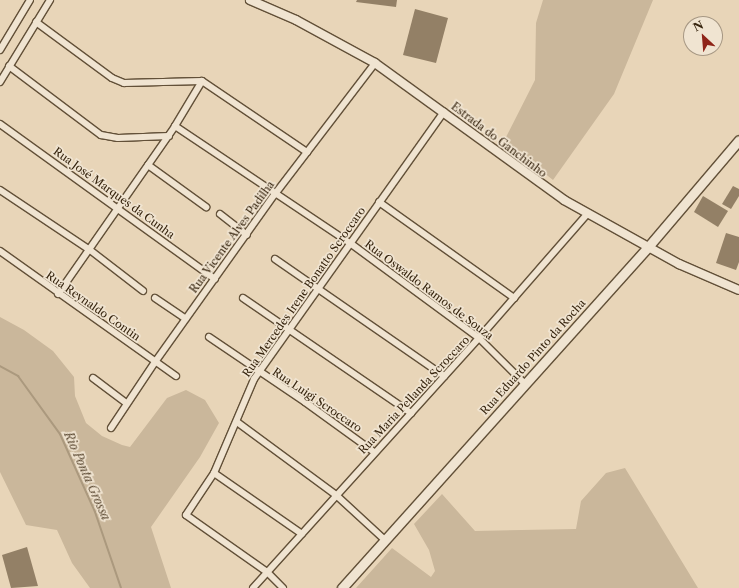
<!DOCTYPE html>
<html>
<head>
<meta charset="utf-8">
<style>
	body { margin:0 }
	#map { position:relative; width:739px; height:588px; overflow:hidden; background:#e8d5b8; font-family:"Libre Caslon Text",serif }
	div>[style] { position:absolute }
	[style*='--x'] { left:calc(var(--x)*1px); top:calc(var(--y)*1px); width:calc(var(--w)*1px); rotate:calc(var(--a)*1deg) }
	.green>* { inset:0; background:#cab79b }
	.stream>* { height:2px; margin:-1px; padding:0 1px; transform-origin:1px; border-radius:1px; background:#ab997e }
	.building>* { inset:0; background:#938066 }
	.roads { filter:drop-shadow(1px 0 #625038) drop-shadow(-1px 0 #625038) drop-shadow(0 1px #625038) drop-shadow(0 -1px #625038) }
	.minor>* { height:6px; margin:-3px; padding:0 3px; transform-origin:3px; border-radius:3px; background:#f0e4d1 }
	.tertiary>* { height:8px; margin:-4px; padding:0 4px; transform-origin:4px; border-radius:4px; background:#f0e4d1 }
	.secondary>* { height:9px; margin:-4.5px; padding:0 4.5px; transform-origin:4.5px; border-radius:4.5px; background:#f0e4d1 }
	span { translate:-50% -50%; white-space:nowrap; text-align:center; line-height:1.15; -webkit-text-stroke:3.5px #f0e4d1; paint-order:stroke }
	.street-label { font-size:11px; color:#36240e }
	.water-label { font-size:12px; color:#594730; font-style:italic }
	.north { position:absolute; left:683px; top:16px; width:40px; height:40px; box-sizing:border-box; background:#f0e4d1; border:1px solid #a69783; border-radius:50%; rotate:334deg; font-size:11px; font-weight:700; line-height:16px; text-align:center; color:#36240e }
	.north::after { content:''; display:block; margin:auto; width:14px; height:18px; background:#8f2418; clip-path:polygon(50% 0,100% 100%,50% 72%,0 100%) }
</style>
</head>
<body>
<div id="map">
	<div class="green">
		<i style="clip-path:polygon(543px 0,653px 0,614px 94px,553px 180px,504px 141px,535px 80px,536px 23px)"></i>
		<i style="clip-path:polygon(0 317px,24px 330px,53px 351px,74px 377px,75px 396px,86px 423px,102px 436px,122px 445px,130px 447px,167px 398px,186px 390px,205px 400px,219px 423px,200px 457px,151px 527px,171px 588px,90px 588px,72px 563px,57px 530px,26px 525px,0 472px)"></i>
		<i style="clip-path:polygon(625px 468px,698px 588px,356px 588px,392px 548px,431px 577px,435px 571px,429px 550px,414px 524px,442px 494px,475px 531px,576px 529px,581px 501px,606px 473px)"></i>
	</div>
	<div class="stream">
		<i style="--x:0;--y:366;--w:21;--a:29"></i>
		<i style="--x:18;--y:376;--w:72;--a:54.1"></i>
		<i style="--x:60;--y:434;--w:85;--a:65.8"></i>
		<i style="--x:95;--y:512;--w:80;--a:71.1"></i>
	</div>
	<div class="building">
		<i style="clip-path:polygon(357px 0,397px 0,396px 7px,356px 2px)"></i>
		<i style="clip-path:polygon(415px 9px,448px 18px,436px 63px,403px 55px)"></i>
		<i style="clip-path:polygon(733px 186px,739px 189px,739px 196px,731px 209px,722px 204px)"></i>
		<i style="clip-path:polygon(703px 196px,728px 211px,718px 227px,694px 212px)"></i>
		<i style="clip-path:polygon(726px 233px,739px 237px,739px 262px,736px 270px,716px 263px)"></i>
		<i style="clip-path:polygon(27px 547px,38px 586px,11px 588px,2px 555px)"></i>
	</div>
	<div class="roads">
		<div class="minor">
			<i style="--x:36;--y:22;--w:94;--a:36.4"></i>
			<i style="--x:112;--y:78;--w:13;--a:23"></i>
			<i style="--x:124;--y:83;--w:78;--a:-1.5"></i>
			<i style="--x:202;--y:81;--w:127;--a:34.1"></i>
			<i style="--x:0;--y:50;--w:58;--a:-59"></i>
			<i style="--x:9;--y:66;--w:115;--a:36.9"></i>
			<i style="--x:101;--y:135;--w:17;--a:10"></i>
			<i style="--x:118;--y:138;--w:51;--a:-2.2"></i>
			<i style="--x:0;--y:82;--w:96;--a:-58.6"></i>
			<i style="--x:0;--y:124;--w:265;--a:35.8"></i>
			<i style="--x:175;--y:126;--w:211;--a:33.8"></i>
			<i style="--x:350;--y:243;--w:160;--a:36.4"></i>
			<i style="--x:479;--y:338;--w:65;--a:45"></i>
			<i style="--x:148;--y:165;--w:72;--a:35.9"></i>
			<i style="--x:0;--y:190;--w:108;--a:33.7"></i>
			<i style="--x:90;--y:250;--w:67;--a:37.7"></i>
			<i style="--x:379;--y:202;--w:166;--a:35.4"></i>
			<i style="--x:220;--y:214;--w:34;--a:38"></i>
			<i style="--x:0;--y:251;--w:216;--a:35.4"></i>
			<i style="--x:275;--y:259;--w:206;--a:34.7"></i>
			<i style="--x:58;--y:294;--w:205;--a:-55.1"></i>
			<i style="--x:175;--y:126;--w:52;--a:-59"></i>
			<i style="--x:155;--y:298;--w:37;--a:34"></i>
			<i style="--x:243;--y:298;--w:204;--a:34.4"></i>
			<i style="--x:209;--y:337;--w:116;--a:34.1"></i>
			<i style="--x:305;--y:402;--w:85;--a:35.9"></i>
			<i style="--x:93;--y:378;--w:41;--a:37.1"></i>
			<i style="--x:237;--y:422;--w:123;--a:36.4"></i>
			<i style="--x:336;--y:495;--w:67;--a:42.6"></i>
			<i style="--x:111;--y:428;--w:79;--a:-56.3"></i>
			<i style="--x:155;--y:362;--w:206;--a:-54.5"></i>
			<i style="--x:275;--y:194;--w:165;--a:-52.6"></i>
			<i style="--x:214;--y:473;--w:107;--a:34.7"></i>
			<i style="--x:253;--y:588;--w:337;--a:-47.9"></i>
			<i style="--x:479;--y:338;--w:164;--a:-48.9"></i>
			<i style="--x:283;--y:588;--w:23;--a:-135"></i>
			<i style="--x:267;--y:572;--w:99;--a:-144.9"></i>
			<i style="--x:186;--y:515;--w:50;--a:-56.3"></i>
			<i style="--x:214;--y:473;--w:102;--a:-66.9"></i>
			<i style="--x:254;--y:379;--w:328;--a:-54.6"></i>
		</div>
		<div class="tertiary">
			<i style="--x:250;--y:0;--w:50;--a:23.5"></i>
			<i style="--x:296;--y:20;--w:90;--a:28.6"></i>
			<i style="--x:375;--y:63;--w:233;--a:35.9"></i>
			<i style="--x:564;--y:200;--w:132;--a:29.1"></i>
			<i style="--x:679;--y:264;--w:65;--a:23.4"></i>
		</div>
		<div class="secondary">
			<i style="--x:342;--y:588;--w:458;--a:-48.1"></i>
			<i style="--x:648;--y:247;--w:140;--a:-49.6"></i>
		</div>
	</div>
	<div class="street-label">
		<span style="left:499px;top:140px;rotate:37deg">Estrada do Ganchinho</span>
		<span style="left:114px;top:193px;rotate:36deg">Rua José Marques da Cunha</span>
		<span style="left:232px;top:237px;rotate:-54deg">Rua Vicente Alves Padilha</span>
		<span style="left:429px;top:290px;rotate:37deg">Rua Oswaldo Ramos de Souza</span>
		<span style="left:304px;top:292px;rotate:-55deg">Rua Mercedes Irene Bonatto Scroccaro</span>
		<span style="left:93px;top:306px;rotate:35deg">Rua Reynaldo Contin</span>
		<span style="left:533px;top:357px;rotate:-48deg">Rua Eduardo Pinto da Rocha</span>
		<span style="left:414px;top:395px;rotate:-47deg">Rua Maria Pellanda Scroccaro</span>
		<span style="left:317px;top:400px;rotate:34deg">Rua Luigi Scroccaro</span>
	</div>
	<div class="water-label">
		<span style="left:87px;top:476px;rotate:66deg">Rio Ponta Grossa</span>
	</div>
	<div class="north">N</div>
</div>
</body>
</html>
